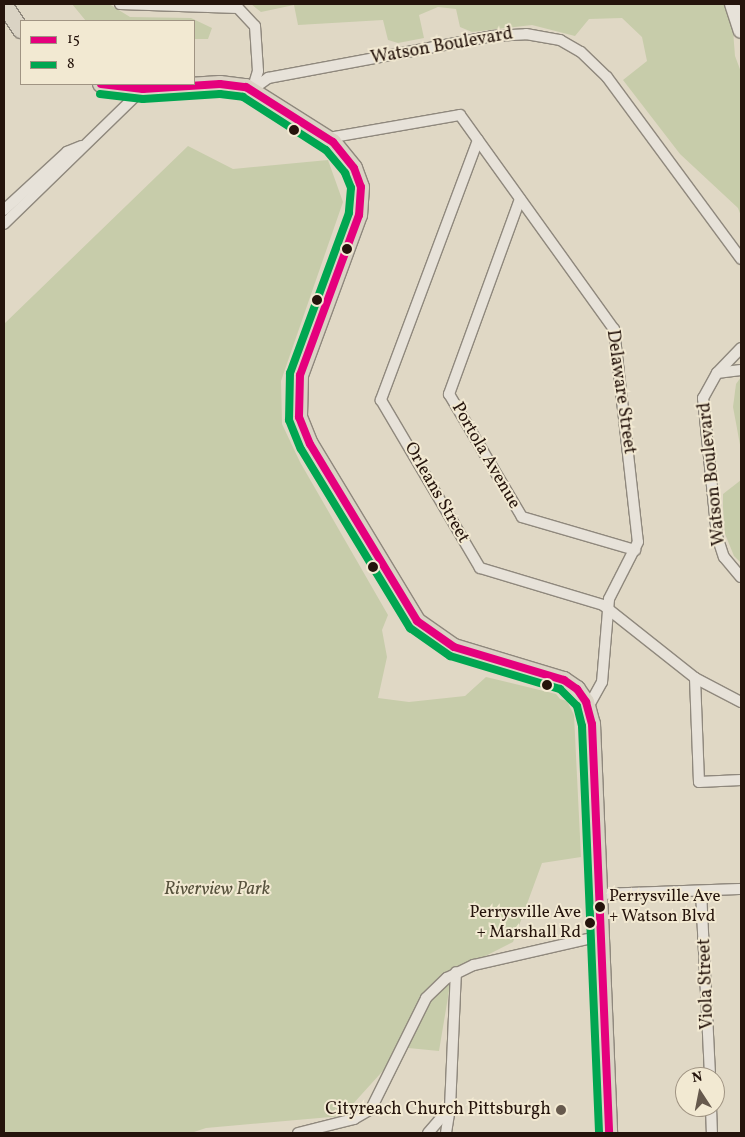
<!DOCTYPE html>
<html>
<head>
<meta charset="utf-8">
<style>
	body { margin:0 }
	#map { position:relative; width:745px; height:1137px; overflow:hidden; background:#e0d8c5; font-family:Vollkorn,serif }
	div>[style] { position:absolute }
	[style*='--x'] { left:calc(var(--x)*1px); top:calc(var(--y)*1px); width:calc(var(--w)*1px); rotate:calc(var(--a)*1deg) }
	.green>* { inset:0; background:#c7ccaa }
	.roads { filter:drop-shadow(1px 0 #8f887d) drop-shadow(-1px 0 #8f887d) drop-shadow(0 1px #8f887d) drop-shadow(0 -1px #8f887d) }
	.street>* { height:10px; margin:-5px; padding:0 5px; transform-origin:5px; border-radius:5px; background:#e7e2d9 }
	.secondary>* { height:14px; margin:-7px; padding:0 7px; transform-origin:7px; border-radius:7px; background:#e7e2d9 }
	.primary>* { height:16px; margin:-8px; padding:0 8px; transform-origin:8px; border-radius:8px; background:#dad3c4 }
	.bus-1>* { height:8px; margin:-4px; padding:0 4px; transform-origin:4px; border-radius:4px; background:#e5007d }
	.bus-2>* { height:8px; margin:-4px; padding:0 4px; transform-origin:4px; border-radius:4px; background:#00a651 }
	.dots>* { width:14px; height:14px; translate:-50% -50%; box-sizing:border-box; border:2px solid #f2e9d2; border-radius:50% }
	span { translate:-50% -50%; white-space:nowrap; text-align:center; line-height:1.15; -webkit-text-stroke:4px #f2e9d2; paint-order:stroke }
	.bus-label { font-size:17px; color:#25140c }
	.left { translate:0 -50%; text-align:left }
	.right { translate:-100% -50%; text-align:right }
	.street-label { font-size:18px; color:#25140c }
	.park-label { font-size:18px; color:#56513c; font-style:italic }
	.poi-label { font-size:18px; color:#25140c }
	.frame { position:absolute; inset:0; border:5px solid #25140c; pointer-events:none }
	.legend { position:absolute; left:20px; top:20px; width:175px; height:65px; box-sizing:border-box; background:#f2e9d2; border:1px solid #a09483; margin:0; padding:6px 9px; list-style:none; font-size:15px; color:#25140c }
	.legend li { display:flex; align-items:center; gap:10px; height:25px }
	.legend b { width:25px; border:1px solid #a09483 }
	.north { position:absolute; left:675px; top:1067px; width:50px; height:50px; box-sizing:border-box; background:#f2e9d2; border:1px solid #a09483; border-radius:50%; rotate:349deg; font-size:14px; font-weight:700; line-height:20px; text-align:center; color:#25140c }
	.north::after { content:''; display:block; margin:auto; width:18px; height:22px; background:#66594d; clip-path:polygon(50% 0,100% 100%,50% 72%,0 100%) }
</style>
</head>
<body>
<div id="map">
	<div class="green">
		<i style="clip-path:polygon(72px 4px,109px 4px,130px 17px,191px 18px,212px 28px,208px 39px,194px 39px,194px 21px,86px 21px)"></i>
		<i style="clip-path:polygon(251px 4px,724px 4px,733px 30px,735px 56px,741px 72px,741px 216px,738px 208px,680px 154px,623px 80px,647px 61px,642px 37px,622px 18px,589px 19px,575px 36px,532px 25px,472px 32px,460px 27px,456px 9px,438px 7px,419px 15px,424px 38px,398px 43px,388px 40px,383px 20px,298px 25px,294px 5px,261px 12px)"></i>
		<i style="clip-path:polygon(188px 146px,233px 169px,328px 160px,343px 202px,281px 381px,282px 424px,300px 462px,388px 615px,382px 630px,387px 657px,378px 698px,409px 702px,465px 696px,486px 677px,556px 694px,560px 699px,567px 701px,574px 715px,581px 857px,542px 863px,513px 942px,452px 973px,439px 1051px,398px 1047px,390px 1063px,342px 1116px,206px 1128px,191px 1133px,4px 1133px,4px 324px)"></i>
		<i style="clip-path:polygon(741px 377px,741px 450px,733px 407px,736px 384px)"></i>
		<i style="clip-path:polygon(741px 480px,741px 563px,734px 556px,725px 534px,723px 507px,723px 494px)"></i>
	</div>
	<div class="roads">
		<div class="street">
			<i style="--x:120;--y:4;--w:118;--a:1.9"></i>
			<i style="--x:238;--y:8;--w:25;--a:47"></i>
			<i style="--x:255;--y:26;--w:45;--a:86.2"></i>
			<i style="--x:258;--y:71;--w:17;--a:107"></i>
			<i style="--x:253;--y:89;--w:19;--a:-36"></i>
			<i style="--x:268;--y:78;--w:228;--a:-10.6"></i>
			<i style="--x:492;--y:36;--w:34;--a:-3"></i>
			<i style="--x:526;--y:34;--w:35;--a:10"></i>
			<i style="--x:560;--y:40;--w:24;--a:30"></i>
			<i style="--x:581;--y:52;--w:36;--a:44"></i>
			<i style="--x:607;--y:77;--w:226;--a:53.6"></i>
			<i style="--x:328;--y:138;--w:134;--a:-9.9"></i>
			<i style="--x:460;--y:115;--w:264;--a:54.3"></i>
			<i style="--x:614;--y:329;--w:214;--a:83.6"></i>
			<i style="--x:638;--y:542;--w:64;--a:117"></i>
			<i style="--x:609;--y:599;--w:83;--a:94.8"></i>
			<i style="--x:602;--y:682;--w:29;--a:119"></i>
			<i style="--x:478;--y:140;--w:278;--a:110.5"></i>
			<i style="--x:381;--y:400;--w:195;--a:59.5"></i>
			<i style="--x:480;--y:568;--w:128;--a:16.7"></i>
			<i style="--x:603;--y:605;--w:117;--a:38.4"></i>
			<i style="--x:695;--y:678;--w:52;--a:27.6"></i>
			<i style="--x:520;--y:199;--w:208;--a:110"></i>
			<i style="--x:449;--y:394;--w:143;--a:59.3"></i>
			<i style="--x:522;--y:517;--w:118;--a:16.3"></i>
			<i style="--x:4;--y:210;--w:86;--a:-42.6"></i>
			<i style="--x:67;--y:152;--w:16;--a:-22"></i>
			<i style="--x:4;--y:224;--w:194;--a:-44.2"></i>
			<i style="--x:741;--y:348;--w:35;--a:134"></i>
			<i style="--x:717;--y:373;--w:29;--a:119"></i>
			<i style="--x:703;--y:398;--w:139;--a:84.2"></i>
			<i style="--x:717;--y:536;--w:22;--a:72"></i>
			<i style="--x:724;--y:557;--w:26;--a:50"></i>
			<i style="--x:717;--y:373;--w:24;--a:-7"></i>
			<i style="--x:695;--y:678;--w:104;--a:87.8"></i>
			<i style="--x:699;--y:782;--w:42;--a:-2.7"></i>
			<i style="--x:701;--y:891;--w:186;--a:87.2"></i>
			<i style="--x:599;--y:894;--w:142;--a:-2"></i>
			<i style="--x:711;--y:1107;--w:26;--a:88"></i>
			<i style="--x:298;--y:1133;--w:58;--a:-14"></i>
			<i style="--x:354;--y:1119;--w:20;--a:-30"></i>
			<i style="--x:371;--y:1109;--w:124;--a:-63.6"></i>
			<i style="--x:426;--y:998;--w:29;--a:-44"></i>
			<i style="--x:447;--y:978;--w:30;--a:-26"></i>
			<i style="--x:474;--y:965;--w:130;--a:-12.9"></i>
			<i style="--x:428;--y:1133;--w:33;--a:-49"></i>
			<i style="--x:446;--y:1133;--w:25;--a:-81"></i>
			<i style="--x:450;--y:1108;--w:136;--a:-87.5"></i>
		</div>
		<div class="secondary">
			<i style="--x:732;--y:4;--w:28;--a:72"></i>
		</div>
		<div class="primary">
			<i style="--x:4;--y:4;--w:31;--a:57"></i>
			<i style="--x:101;--y:84;--w:42;--a:6.8"></i>
			<i style="--x:143;--y:89;--w:77;--a:-3.7"></i>
			<i style="--x:220;--y:84;--w:26;--a:7"></i>
			<i style="--x:246;--y:87;--w:103;--a:32.3"></i>
			<i style="--x:333;--y:142;--w:33;--a:51"></i>
			<i style="--x:354;--y:168;--w:20;--a:70"></i>
			<i style="--x:361;--y:187;--w:28;--a:94"></i>
			<i style="--x:359;--y:215;--w:171;--a:110.2"></i>
			<i style="--x:300;--y:375;--w:42;--a:91.4"></i>
			<i style="--x:299;--y:417;--w:29;--a:68"></i>
			<i style="--x:310;--y:444;--w:207;--a:58.8"></i>
			<i style="--x:417;--y:621;--w:45;--a:35.1"></i>
			<i style="--x:454;--y:647;--w:115;--a:16.7"></i>
			<i style="--x:564;--y:680;--w:16;--a:35"></i>
			<i style="--x:577;--y:689;--w:16;--a:55"></i>
			<i style="--x:586;--y:702;--w:23;--a:75"></i>
			<i style="--x:592;--y:724;--w:409;--a:87.6"></i>
		</div>
	</div>
	<div class="bus-1">
		<i style="--x:101;--y:84;--w:42;--a:6.8"></i>
		<i style="--x:143;--y:89;--w:77;--a:-3.7"></i>
		<i style="--x:220;--y:84;--w:26;--a:7"></i>
		<i style="--x:246;--y:87;--w:103;--a:32.3"></i>
		<i style="--x:333;--y:142;--w:33;--a:51"></i>
		<i style="--x:354;--y:168;--w:20;--a:70"></i>
		<i style="--x:361;--y:187;--w:28;--a:94"></i>
		<i style="--x:359;--y:215;--w:171;--a:110.2"></i>
		<i style="--x:300;--y:375;--w:42;--a:91.4"></i>
		<i style="--x:299;--y:417;--w:29;--a:68"></i>
		<i style="--x:310;--y:444;--w:207;--a:58.8"></i>
		<i style="--x:417;--y:621;--w:45;--a:35.1"></i>
		<i style="--x:454;--y:647;--w:115;--a:16.7"></i>
		<i style="--x:564;--y:680;--w:16;--a:35"></i>
		<i style="--x:577;--y:689;--w:16;--a:55"></i>
		<i style="--x:586;--y:702;--w:23;--a:75"></i>
		<i style="--x:592;--y:724;--w:409;--a:87.6"></i>
	</div>
	<div class="bus-2">
		<i style="--x:100;--y:94;--w:43;--a:6.6"></i>
		<i style="--x:143;--y:99;--w:77;--a:-3.7"></i>
		<i style="--x:220;--y:94;--w:23;--a:7"></i>
		<i style="--x:243;--y:97;--w:98;--a:32.6"></i>
		<i style="--x:326;--y:150;--w:30;--a:50"></i>
		<i style="--x:345;--y:173;--w:16;--a:68"></i>
		<i style="--x:351;--y:188;--w:25;--a:95"></i>
		<i style="--x:349;--y:213;--w:171;--a:110.2"></i>
		<i style="--x:290;--y:373;--w:47;--a:91.2"></i>
		<i style="--x:289;--y:420;--w:31;--a:68"></i>
		<i style="--x:301;--y:449;--w:210;--a:58.7"></i>
		<i style="--x:410;--y:628;--w:49;--a:35"></i>
		<i style="--x:450;--y:656;--w:115;--a:16.7"></i>
		<i style="--x:560;--y:689;--w:24;--a:45"></i>
		<i style="--x:577;--y:706;--w:21;--a:76"></i>
		<i style="--x:582;--y:726;--w:407;--a:87.6"></i>
	</div>
	<div class="dots">
		<i style="left:294px;top:130px;background:#25140c"></i>
		<i style="left:347px;top:249px;background:#25140c"></i>
		<i style="left:317px;top:300px;background:#25140c"></i>
		<i style="left:373px;top:567px;background:#25140c"></i>
		<i style="left:547px;top:685px;background:#25140c"></i>
		<i style="left:600px;top:907px;background:#25140c"></i>
		<i style="left:590px;top:923px;background:#25140c"></i>
		<i style="left:561px;top:1110px;background:#66594d"></i>
	</div>
	<div class="bus-label">
		<span class="left" style="left:609px;top:907px">Perrysville Ave<br>+ Watson Blvd</span>
		<span class="right" style="left:581px;top:923px">Perrysville Ave<br>+ Marshall Rd</span>
	</div>
	<div class="street-label">
		<span style="left:442px;top:47px;rotate:-10deg">Watson Boulevard</span>
		<span style="left:620px;top:392px;rotate:82deg">Delaware Street</span>
		<span style="left:485px;top:456px;rotate:60deg">Portola Avenue</span>
		<span style="left:713px;top:474px;rotate:-96deg">Watson Boulevard</span>
		<span style="left:436px;top:493px;rotate:60deg">Orleans Street</span>
		<span style="left:707px;top:984px;rotate:-92deg">Viola Street</span>
	</div>
	<div class="park-label">
		<span style="left:217px;top:890px">Riverview Park</span>
	</div>
	<div class="poi-label">
		<span class="right" style="left:551px;top:1110px">Cityreach Church Pittsburgh</span>
	</div>
	<div class="frame"></div>
	<ul class="legend">
	<li><b style="height:6px;background:#e5007d"></b>15</li>
	<li><b style="height:6px;background:#00a651"></b>8</li>
	</ul>
	<div class="north">N</div>
</div>
</body>
</html>
